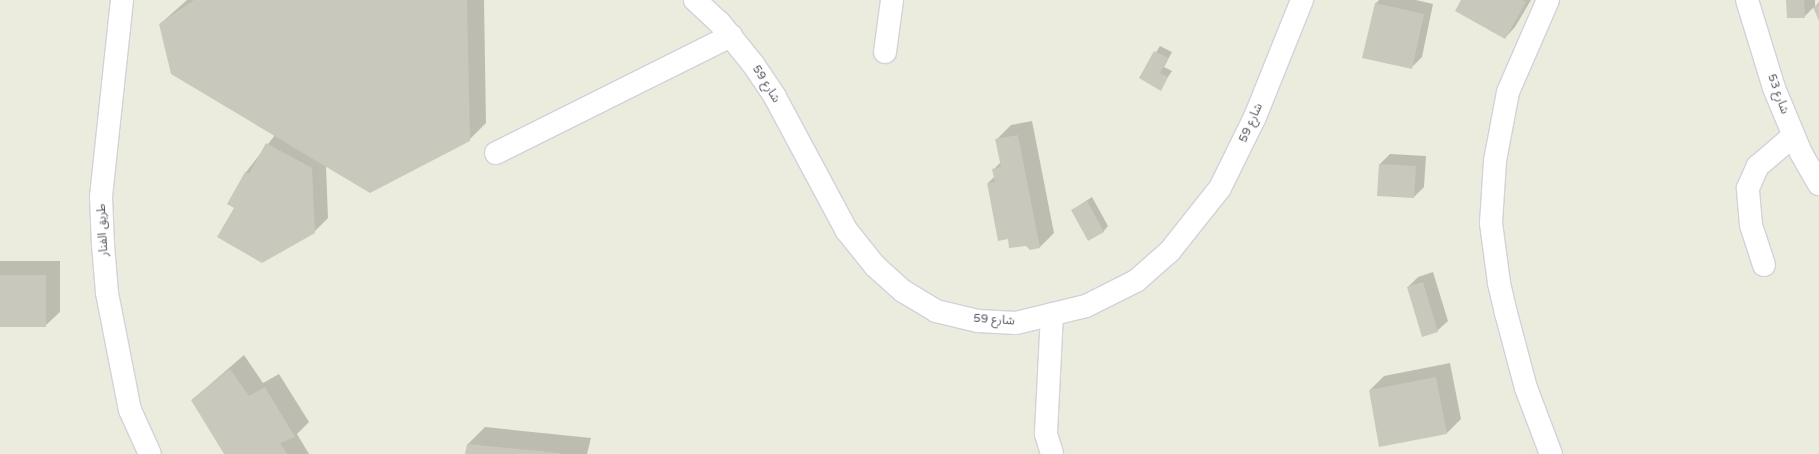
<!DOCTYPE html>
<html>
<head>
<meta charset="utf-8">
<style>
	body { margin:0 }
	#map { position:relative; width:1819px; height:454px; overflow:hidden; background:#ececde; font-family:"Varela Round","Noto Sans Arabic",sans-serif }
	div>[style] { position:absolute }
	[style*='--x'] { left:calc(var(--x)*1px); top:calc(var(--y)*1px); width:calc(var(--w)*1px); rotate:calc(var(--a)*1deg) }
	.shadow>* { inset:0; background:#0003 }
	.building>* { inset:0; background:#c9c8bd }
	.roads { filter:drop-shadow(1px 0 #d1d2da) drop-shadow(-1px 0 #d1d2da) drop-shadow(0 1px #d1d2da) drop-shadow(0 -1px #d1d2da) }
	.minor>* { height:22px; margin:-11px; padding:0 11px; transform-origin:11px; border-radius:11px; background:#fff }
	span { translate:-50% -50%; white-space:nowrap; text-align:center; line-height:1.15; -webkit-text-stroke:3px #fff; paint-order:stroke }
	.street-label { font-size:12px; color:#575961 }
</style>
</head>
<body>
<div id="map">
	<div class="shadow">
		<i style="clip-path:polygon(187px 0,484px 0,486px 123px,469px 140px,326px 166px,328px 218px,314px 232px,235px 207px,228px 204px,246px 172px,275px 135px,160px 24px)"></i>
		<i style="clip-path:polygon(1379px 0,1416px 0,1433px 4px,1422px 57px,1411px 68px,1375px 4px)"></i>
		<i style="clip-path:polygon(1462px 0,1531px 0,1515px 27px,1505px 38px)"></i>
		<i style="clip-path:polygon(1787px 0,1815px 0,1815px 7px,1819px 2px,1819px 19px,1814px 7px,1804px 17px)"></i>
		<i style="clip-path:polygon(1160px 46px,1172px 52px,1164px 67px,1172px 71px,1160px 89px,1140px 78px)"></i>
		<i style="clip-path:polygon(1032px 121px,1054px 233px,1040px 247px,1008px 238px,988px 183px,995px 176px,994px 169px,1001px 162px,996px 140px,1011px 125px)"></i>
		<i style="clip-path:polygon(1390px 154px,1426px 156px,1424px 187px,1414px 197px,1380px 164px)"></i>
		<i style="clip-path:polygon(1092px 197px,1108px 226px,1103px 232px,1072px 210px)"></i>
		<i style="clip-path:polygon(0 261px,60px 261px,60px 312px,45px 326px,0 326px)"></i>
		<i style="clip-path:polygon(1433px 272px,1448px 321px,1437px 331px,1408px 287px,1418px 277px)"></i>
		<i style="clip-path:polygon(244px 355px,263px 383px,279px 374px,309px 422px,297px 434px,309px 454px,225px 454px,192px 400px)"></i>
		<i style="clip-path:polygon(1450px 363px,1461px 419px,1447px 433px,1370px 390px,1384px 376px)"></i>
		<i style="clip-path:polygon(485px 427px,591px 438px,587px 454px,466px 454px,468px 444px)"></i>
	</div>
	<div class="building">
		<i style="clip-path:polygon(194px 0,467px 0,470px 141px,370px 193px,171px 74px,159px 24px)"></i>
		<i style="clip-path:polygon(1461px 0,1522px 0,1526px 2px,1505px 39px,1455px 11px)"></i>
		<i style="clip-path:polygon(1786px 0,1804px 0,1805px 18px,1787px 18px)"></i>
		<i style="clip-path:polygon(1375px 3px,1424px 14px,1412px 69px,1362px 58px)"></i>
		<i style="clip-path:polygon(1819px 4px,1819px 21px,1813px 7px)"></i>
		<i style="clip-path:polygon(1154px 51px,1168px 58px,1160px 73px,1168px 77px,1161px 91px,1139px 78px)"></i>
		<i style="clip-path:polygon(1018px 135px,1040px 248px,1030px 250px,1026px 246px,1009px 248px,1008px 239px,998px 241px,987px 183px,995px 182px,992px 169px,1001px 167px,995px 139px)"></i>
		<i style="clip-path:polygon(266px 143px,312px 168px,315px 233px,262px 263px,217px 237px,234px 208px,227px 204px,245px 172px,249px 174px)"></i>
		<i style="clip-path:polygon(1379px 164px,1416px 166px,1414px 198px,1377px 196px)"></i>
		<i style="clip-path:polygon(1087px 201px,1104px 232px,1088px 241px,1071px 210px)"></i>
		<i style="clip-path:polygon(0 275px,46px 275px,46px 327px,0 327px)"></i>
		<i style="clip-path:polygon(1423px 282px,1438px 332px,1422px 337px,1407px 287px)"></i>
		<i style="clip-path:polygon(230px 369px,249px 396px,265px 387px,295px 437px,280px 443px,287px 454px,224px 454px,191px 400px)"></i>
		<i style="clip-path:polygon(1436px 377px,1447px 434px,1379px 447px,1369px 390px)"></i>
		<i style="clip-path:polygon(467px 444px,560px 453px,560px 454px,465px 454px)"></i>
	</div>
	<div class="roads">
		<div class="minor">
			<i style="--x:122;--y:0;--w:198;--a:96.1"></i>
			<i style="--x:101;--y:197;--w:48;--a:87.6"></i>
			<i style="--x:103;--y:245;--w:48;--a:85.2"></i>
			<i style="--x:107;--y:293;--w:119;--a:78.9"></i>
			<i style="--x:130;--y:410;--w:48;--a:65.6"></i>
			<i style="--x:695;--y:0;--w:33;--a:43"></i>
			<i style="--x:719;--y:22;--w:54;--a:51"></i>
			<i style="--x:753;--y:64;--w:40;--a:56"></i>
			<i style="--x:775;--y:97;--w:152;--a:61.8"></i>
			<i style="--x:847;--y:231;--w:45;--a:51.3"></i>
			<i style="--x:875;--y:266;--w:38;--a:42"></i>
			<i style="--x:903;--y:291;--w:39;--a:31"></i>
			<i style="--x:936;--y:311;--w:43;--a:13.4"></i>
			<i style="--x:978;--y:321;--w:38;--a:3"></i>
			<i style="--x:1016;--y:323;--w:72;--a:-13.7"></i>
			<i style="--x:1086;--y:306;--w:56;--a:-26.6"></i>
			<i style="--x:1136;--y:281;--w:45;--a:-41.4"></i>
			<i style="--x:1170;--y:251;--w:80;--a:-51.6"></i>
			<i style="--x:1220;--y:188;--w:79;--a:-63.8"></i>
			<i style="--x:1255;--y:117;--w:126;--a:-68.1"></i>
			<i style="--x:1548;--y:0;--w:100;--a:113.5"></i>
			<i style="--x:1508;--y:92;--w:70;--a:100.7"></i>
			<i style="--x:1495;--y:161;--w:62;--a:93.7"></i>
			<i style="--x:1491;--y:223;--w:61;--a:82.4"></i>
			<i style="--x:1499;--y:283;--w:31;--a:77"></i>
			<i style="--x:1506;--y:313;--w:78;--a:75.1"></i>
			<i style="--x:1526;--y:388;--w:71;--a:69.3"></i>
			<i style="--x:1747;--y:0;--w:92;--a:72.9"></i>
			<i style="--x:1774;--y:88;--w:70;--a:67.4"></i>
			<i style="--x:1801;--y:153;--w:36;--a:60"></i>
			<i style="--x:885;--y:52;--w:52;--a:-82.3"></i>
			<i style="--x:496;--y:153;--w:263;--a:-26.5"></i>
			<i style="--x:1764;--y:265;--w:42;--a:-108"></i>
			<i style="--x:1751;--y:225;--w:37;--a:-95"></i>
			<i style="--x:1748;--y:188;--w:24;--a:-66"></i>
			<i style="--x:1758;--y:166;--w:46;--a:-40.6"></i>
			<i style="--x:1052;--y:314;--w:120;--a:92.9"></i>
			<i style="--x:1046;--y:434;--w:21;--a:73"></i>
		</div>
	</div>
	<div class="street-label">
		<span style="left:766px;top:84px;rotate:58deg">شارع 59</span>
		<span style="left:1778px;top:94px;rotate:70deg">شارع 53</span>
		<span style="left:1251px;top:123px;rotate:-66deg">شارع 59</span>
		<span style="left:103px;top:230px;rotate:-93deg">طريق الفنار</span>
		<span style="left:994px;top:320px;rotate:4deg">شارع 59</span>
	</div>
</div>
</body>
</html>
